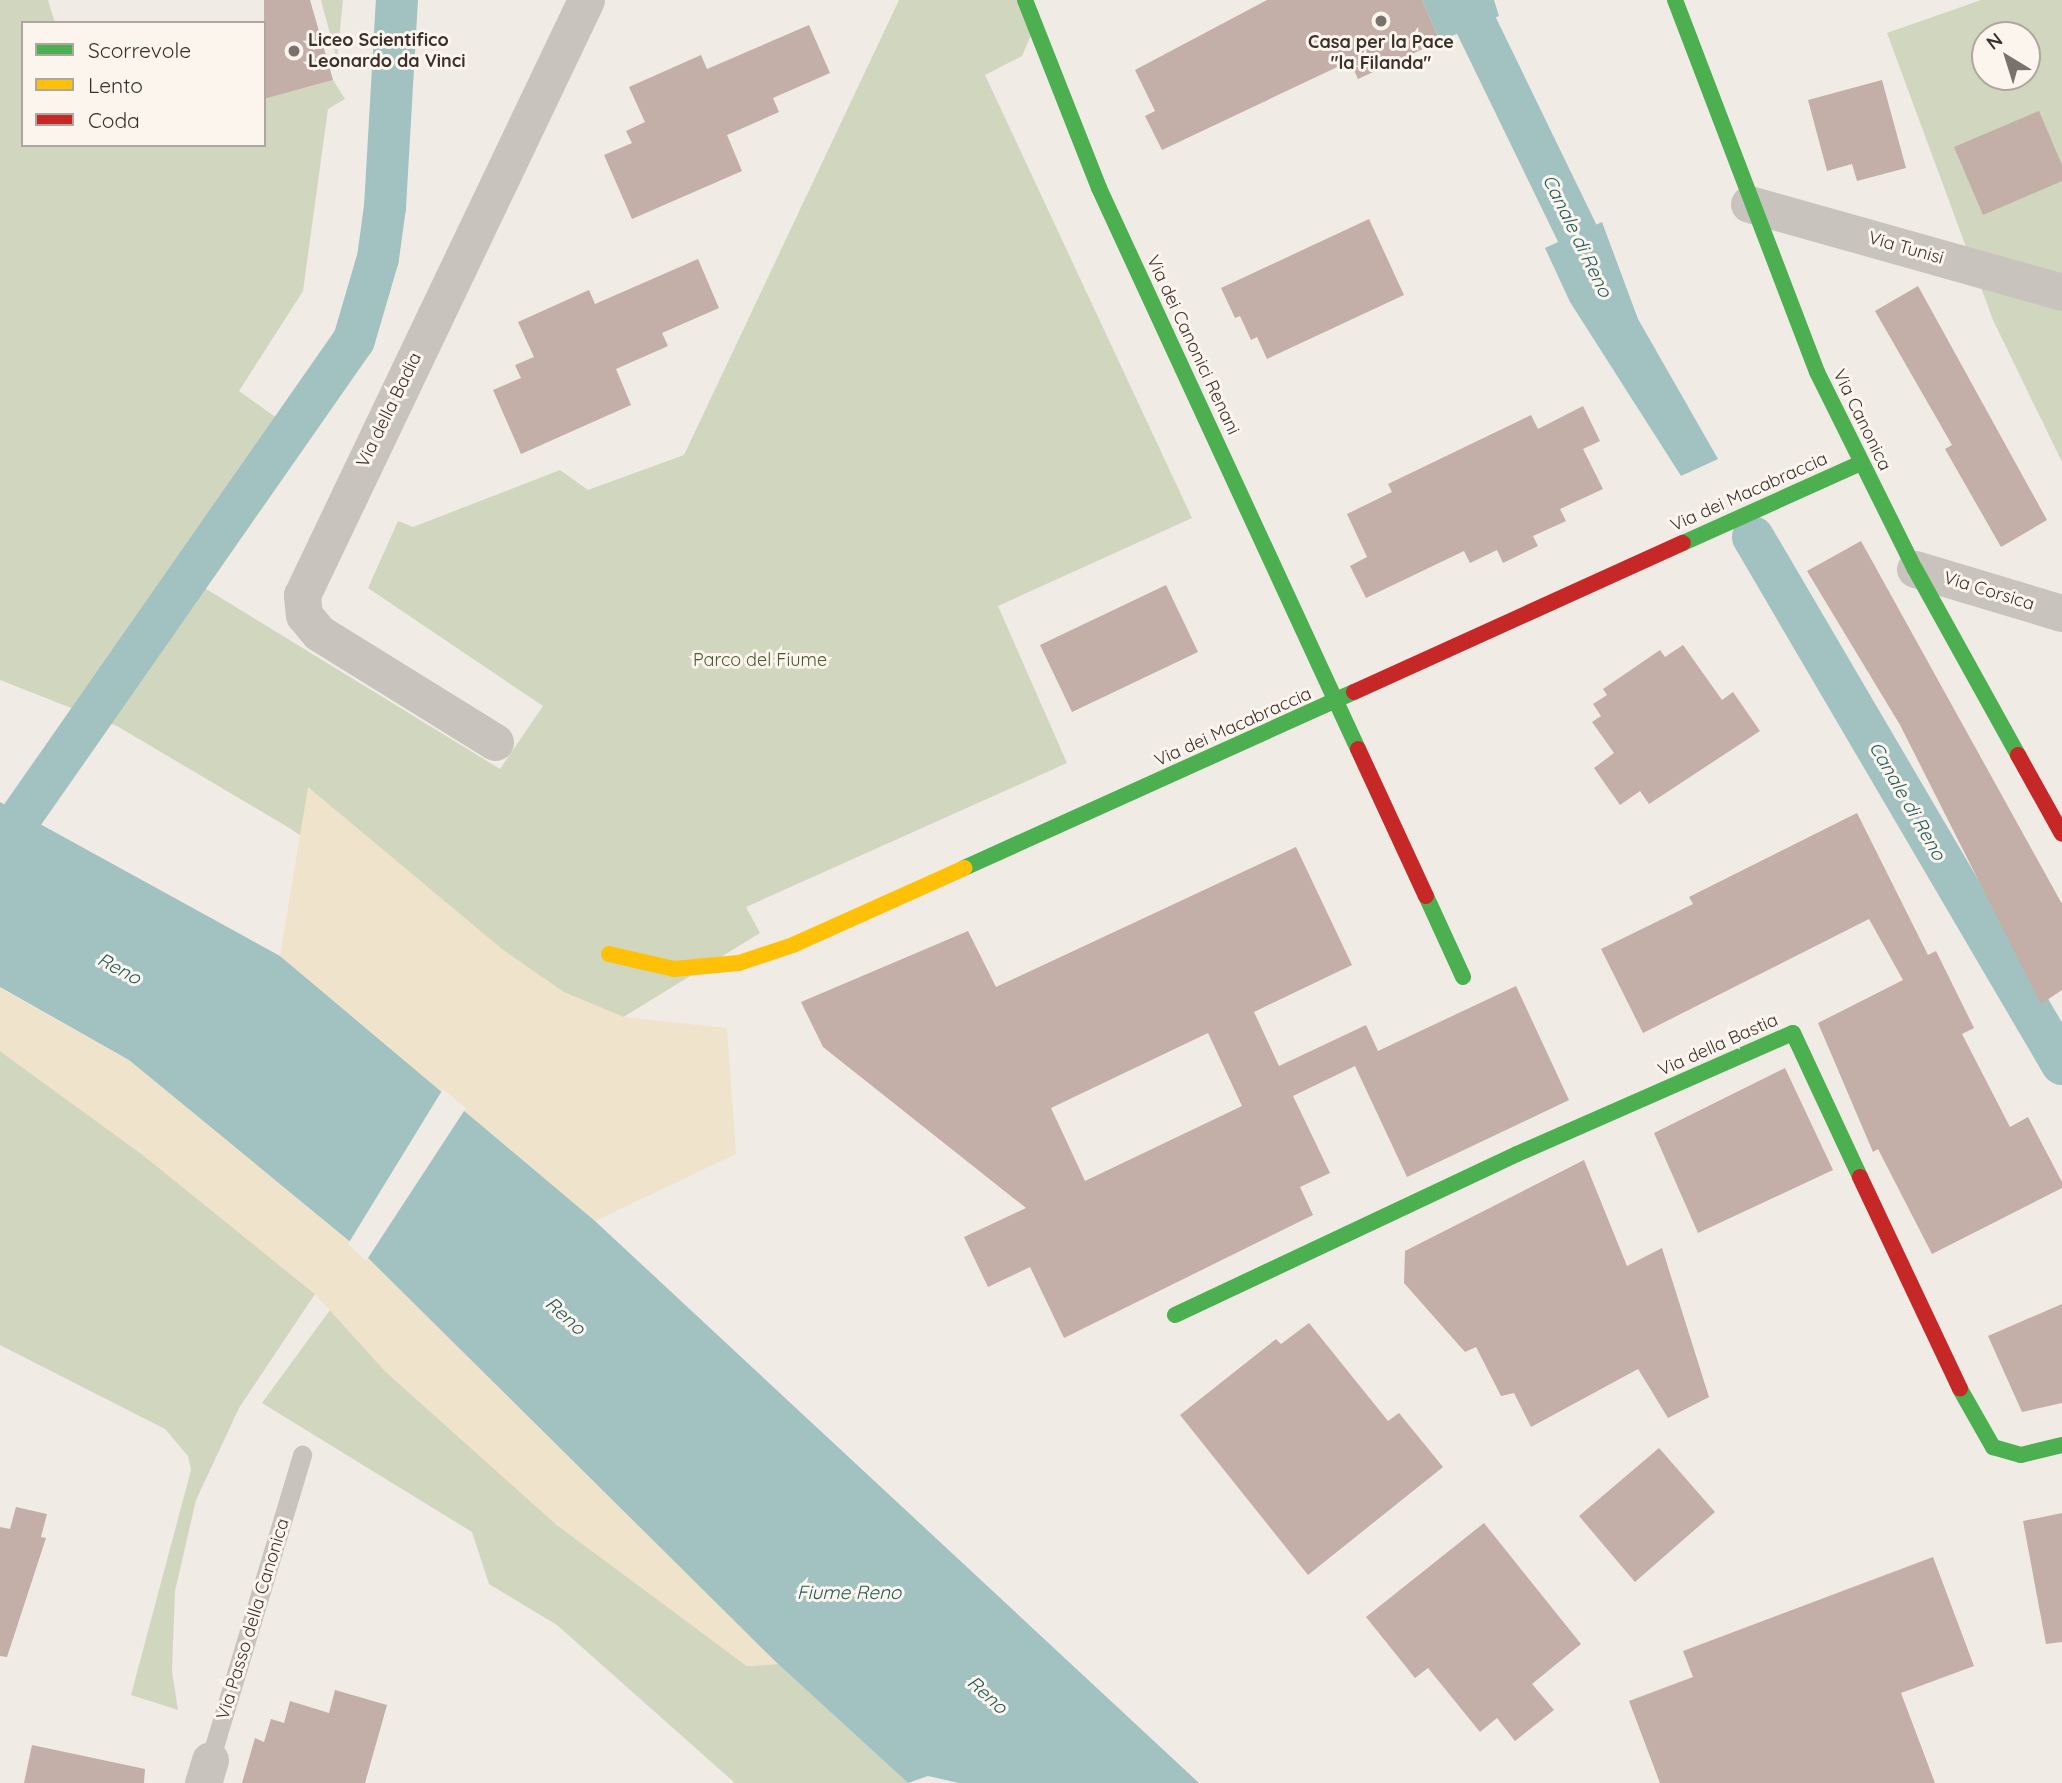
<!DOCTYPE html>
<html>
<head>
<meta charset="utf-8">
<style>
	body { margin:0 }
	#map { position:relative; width:2062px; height:1783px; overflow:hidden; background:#f0ebe5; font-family:Quicksand,sans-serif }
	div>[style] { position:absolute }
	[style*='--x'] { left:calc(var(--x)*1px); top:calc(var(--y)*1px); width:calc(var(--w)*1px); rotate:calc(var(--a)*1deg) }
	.green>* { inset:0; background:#d1d6bf }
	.sand>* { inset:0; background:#efe3cc }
	.water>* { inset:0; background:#a1c2c1 }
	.pier>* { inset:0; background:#f0ebe5 }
	.canal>* { height:42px; margin:-21px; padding:0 21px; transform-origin:21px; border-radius:21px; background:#a1c2c1 }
	.building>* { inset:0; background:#c3afa7 }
	.lane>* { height:19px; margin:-9.5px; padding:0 9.5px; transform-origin:9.5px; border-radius:9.5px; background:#c9c3be }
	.street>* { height:37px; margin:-18.5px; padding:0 18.5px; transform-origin:18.5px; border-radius:18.5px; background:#c9c3be }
	.fast>* { height:16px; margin:-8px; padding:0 8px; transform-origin:8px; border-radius:8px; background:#4caf50 }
	.slow>* { height:16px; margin:-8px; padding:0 8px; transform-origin:8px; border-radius:8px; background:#ffc107 }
	.jam>* { height:16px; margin:-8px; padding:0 8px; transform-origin:8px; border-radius:8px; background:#c62828 }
	.dots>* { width:19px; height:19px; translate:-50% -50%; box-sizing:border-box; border:4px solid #fbf5ee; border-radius:50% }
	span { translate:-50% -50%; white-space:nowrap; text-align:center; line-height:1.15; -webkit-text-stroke:6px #fbf5ee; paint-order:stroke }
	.poi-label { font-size:18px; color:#3b302b; font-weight:700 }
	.left { translate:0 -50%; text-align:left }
	.street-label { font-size:18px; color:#3b302b }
	.park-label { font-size:18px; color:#4a5a2e }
	.water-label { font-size:19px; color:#1f5a5e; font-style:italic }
	.legend { position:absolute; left:21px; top:21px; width:245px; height:126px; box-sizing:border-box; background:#fbf5ee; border:2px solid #aea6a0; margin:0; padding:9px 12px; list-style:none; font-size:21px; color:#3b302b }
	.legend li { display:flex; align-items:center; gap:14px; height:35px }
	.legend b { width:35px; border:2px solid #aea6a0 }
	.north { position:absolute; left:1971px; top:21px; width:70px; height:70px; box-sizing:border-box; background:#fbf5ee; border:2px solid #aea6a0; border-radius:50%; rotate:322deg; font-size:19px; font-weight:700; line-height:28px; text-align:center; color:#3b302b }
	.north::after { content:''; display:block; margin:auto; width:24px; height:32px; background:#7a716c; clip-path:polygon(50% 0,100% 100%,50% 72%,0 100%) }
</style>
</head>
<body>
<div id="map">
	<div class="green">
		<i style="clip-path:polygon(0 0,48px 0,55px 23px,23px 23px,23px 145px,264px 145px,264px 99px,333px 80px,345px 99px,328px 109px,303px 291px,239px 391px,295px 431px,203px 587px,500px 769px,543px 706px,368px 588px,398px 521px,413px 527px,560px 470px,588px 490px,684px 455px,899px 0,1025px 0,1034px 28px,1022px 56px,985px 75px,1192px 518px,998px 606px,1067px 763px,746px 907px,760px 933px,591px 1037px,291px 829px,117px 726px,0 680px)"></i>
		<i style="clip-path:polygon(321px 0,343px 0,337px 60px)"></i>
		<i style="clip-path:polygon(evenodd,1981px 0,2062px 0,2062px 462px,1993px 320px,1887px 33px,1981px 0,1985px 35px,2027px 35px,2027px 77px,1985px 77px,1985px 35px)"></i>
		<i style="clip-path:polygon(0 1051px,143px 1155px,315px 1294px,239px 1408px,196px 1500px,175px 1591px,172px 1671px,178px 1710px,131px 1695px,191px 1470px,188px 1456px,165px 1429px,0 1345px)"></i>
		<i style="clip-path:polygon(330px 1310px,385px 1371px,557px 1525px,747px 1666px,778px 1664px,908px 1783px,735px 1783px,557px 1625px,489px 1584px,472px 1532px,262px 1403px)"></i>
	</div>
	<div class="sand">
		<i style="clip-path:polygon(308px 787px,502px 949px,564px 992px,624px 1017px,727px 1028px,736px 1154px,595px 1221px,280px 956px)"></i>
		<i style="clip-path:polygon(0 988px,129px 1060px,359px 1249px,778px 1664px,747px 1666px,557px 1525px,385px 1371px,315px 1294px,143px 1155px,0 1051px)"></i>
	</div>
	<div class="water">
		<i style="clip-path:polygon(1422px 0,1494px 0,1499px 16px,1440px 41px)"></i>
		<i style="clip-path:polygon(1602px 222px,1638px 319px,1718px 459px,1681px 476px,1570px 302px,1545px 248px)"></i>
		<i style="clip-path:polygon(0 802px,280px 956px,595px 1221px,1199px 1783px,959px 1783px,928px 1776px,908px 1783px,778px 1664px,359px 1249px,129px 1060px,0 987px)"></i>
	</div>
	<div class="pier">
		<i style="clip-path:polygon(443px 1089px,466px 1108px,366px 1261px,348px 1244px)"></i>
	</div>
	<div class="canal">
		<i style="--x:1464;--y:0;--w:316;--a:64.1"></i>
		<i style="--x:1753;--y:537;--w:611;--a:59.62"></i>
		<i style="--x:0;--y:847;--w:618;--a:-55.08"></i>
		<i style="--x:354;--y:340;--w:85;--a:-73.7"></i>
		<i style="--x:378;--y:258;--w:51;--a:-82.2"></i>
		<i style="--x:385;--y:207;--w:207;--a:-86.7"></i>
	</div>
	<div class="building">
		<i style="clip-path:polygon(264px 0,310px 0,333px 80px,264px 99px)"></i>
		<i style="clip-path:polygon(1267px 0,1422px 0,1440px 41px,1358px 79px,1350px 61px,1162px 150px,1145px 116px,1155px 111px,1135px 70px)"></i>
		<i style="clip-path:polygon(809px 25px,830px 73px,773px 98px,779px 112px,727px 135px,742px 171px,632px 219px,604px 155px,632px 143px,626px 131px,645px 122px,629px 87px,701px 55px,707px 69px)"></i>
		<i style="clip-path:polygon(1882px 80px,1906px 168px,1857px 181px,1852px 164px,1827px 171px,1808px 100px)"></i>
		<i style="clip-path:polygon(2039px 111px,2062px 165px,2062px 181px,1983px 215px,1954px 147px)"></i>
		<i style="clip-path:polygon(1369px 219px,1404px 295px,1267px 359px,1257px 337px,1251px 340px,1240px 316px,1235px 318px,1221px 288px)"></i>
		<i style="clip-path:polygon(698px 259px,719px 308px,662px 333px,668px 346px,616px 369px,631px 405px,521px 454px,493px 390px,521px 378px,515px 365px,534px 357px,518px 322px,589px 290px,595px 304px)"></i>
		<i style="clip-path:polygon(1918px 286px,2047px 520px,2001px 547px,1945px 449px,1952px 445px,1875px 311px)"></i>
		<i style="clip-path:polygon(1583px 406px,1600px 441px,1583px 449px,1603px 489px,1560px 509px,1566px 521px,1533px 536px,1538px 546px,1503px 563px,1497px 550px,1470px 563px,1464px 551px,1366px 598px,1350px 566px,1367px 557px,1347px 514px,1392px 492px,1388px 484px,1531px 415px,1538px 429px)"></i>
		<i style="clip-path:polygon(1861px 541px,2062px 904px,2062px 990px,2041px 1004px,1900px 725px,1807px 571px)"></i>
		<i style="clip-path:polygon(1166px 585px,1198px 652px,1072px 712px,1040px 645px)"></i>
		<i style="clip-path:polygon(1683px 645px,1722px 700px,1733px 692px,1760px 731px,1649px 804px,1640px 791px,1620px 805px,1594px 768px,1614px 753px,1592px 722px,1601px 716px,1593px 704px,1607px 695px,1603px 689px,1660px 650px,1665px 657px)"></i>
		<i style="clip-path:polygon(1857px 813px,1928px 955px,1936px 951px,1974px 1028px,1962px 1034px,2010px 1127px,2028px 1117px,2062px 1182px,2062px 1188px,1932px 1254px,1878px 1149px,1873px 1152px,1818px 1023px,1903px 980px,1869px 919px,1643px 1033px,1601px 949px,1693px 904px,1689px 897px)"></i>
		<i style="clip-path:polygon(evenodd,1296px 847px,1352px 965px,1254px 1012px,1279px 1066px,1366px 1025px,1378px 1051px,1516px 986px,1569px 1100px,1407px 1177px,1355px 1066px,1293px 1096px,1330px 1173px,1300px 1187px,1313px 1215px,1064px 1338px,1030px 1267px,988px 1287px,964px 1237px,1026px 1208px,823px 1047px,801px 1002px,968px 931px,996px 987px,1296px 847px,1208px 1033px,1242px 1106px,1085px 1181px,1051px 1108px,1208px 1033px)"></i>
		<i style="clip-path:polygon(1785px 1068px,1833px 1170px,1698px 1233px,1654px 1133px)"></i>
		<i style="clip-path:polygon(1584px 1160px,1627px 1266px,1662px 1248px,1709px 1397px,1668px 1418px,1638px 1369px,1531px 1427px,1514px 1393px,1501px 1396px,1476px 1347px,1465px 1352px,1404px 1283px,1405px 1251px)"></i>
		<i style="clip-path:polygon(2062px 1304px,2062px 1403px,2022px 1412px,1988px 1336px)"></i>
		<i style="clip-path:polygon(1309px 1323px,1388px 1421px,1399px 1413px,1443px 1467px,1308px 1575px,1180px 1415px,1276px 1339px,1281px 1344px)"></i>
		<i style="clip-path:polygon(1659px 1448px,1715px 1512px,1635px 1582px,1579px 1516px)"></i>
		<i style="clip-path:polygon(16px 1507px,47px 1514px,41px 1537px,46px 1538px,7px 1657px,0 1656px,0 1527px,10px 1529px)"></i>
		<i style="clip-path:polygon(2062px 1513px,2062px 1642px,2046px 1644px,2023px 1521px)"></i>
		<i style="clip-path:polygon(1484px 1523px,1581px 1644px,1532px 1684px,1554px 1710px,1515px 1741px,1497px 1718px,1480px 1732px,1428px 1668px,1415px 1678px,1366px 1617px)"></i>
		<i style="clip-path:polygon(1933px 1557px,1974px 1666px,1901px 1693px,1935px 1783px,1660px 1783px,1629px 1701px,1693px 1677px,1683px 1651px)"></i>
		<i style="clip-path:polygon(335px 1690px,387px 1705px,365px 1783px,242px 1783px,255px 1738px,264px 1742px,271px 1719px,284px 1723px,290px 1701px,329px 1713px)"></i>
		<i style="clip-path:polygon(32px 1745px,145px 1769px,144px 1783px,24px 1783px)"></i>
	</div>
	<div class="lane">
		<i style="--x:210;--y:1760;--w:319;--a:-73.2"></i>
	</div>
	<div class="street">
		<i style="--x:1749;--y:204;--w:325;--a:15.7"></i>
		<i style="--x:1915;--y:569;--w:153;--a:16.7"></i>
		<i style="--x:495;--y:742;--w:207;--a:-148.2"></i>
		<i style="--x:319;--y:633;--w:23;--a:-130"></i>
		<i style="--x:304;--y:615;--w:20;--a:-96"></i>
		<i style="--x:302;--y:595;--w:659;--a:-64.48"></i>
		<i style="--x:203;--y:1783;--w:24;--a:-73"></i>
	</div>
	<div class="fast">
		<i style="--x:1025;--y:0;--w:202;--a:68.5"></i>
		<i style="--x:1099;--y:188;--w:618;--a:65.22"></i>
		<i style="--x:1675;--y:0;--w:398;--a:69.1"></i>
		<i style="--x:1817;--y:372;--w:220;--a:63.6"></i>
		<i style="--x:1915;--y:569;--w:213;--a:61"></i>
		<i style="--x:1683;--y:543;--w:195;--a:-24.2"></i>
		<i style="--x:964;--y:868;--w:428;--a:-24.3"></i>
		<i style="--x:1426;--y:896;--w:89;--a:65.4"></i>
		<i style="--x:1175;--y:1315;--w:378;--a:-25.2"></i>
		<i style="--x:1517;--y:1154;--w:301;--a:-23.7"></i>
		<i style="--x:1793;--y:1033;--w:159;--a:65"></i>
		<i style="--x:1960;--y:1389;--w:67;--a:60.4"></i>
		<i style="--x:1993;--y:1447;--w:29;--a:16"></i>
		<i style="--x:2021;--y:1455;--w:42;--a:-13.7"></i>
	</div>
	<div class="slow">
		<i style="--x:609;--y:954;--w:67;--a:13"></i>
		<i style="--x:674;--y:969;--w:65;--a:-5.3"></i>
		<i style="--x:739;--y:963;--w:57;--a:-18.4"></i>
		<i style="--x:793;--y:945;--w:188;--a:-24.2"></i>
	</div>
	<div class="jam">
		<i style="--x:1354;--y:692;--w:361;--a:-24.4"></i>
		<i style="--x:1358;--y:749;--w:162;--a:65.2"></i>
		<i style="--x:2018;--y:755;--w:90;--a:60.9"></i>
		<i style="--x:1860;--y:1177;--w:234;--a:64.7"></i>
	</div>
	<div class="dots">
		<i style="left:1381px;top:21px;background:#7a716c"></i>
		<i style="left:294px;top:51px;background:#7a716c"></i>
	</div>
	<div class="poi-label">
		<span class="left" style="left:308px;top:51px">Liceo Scientifico<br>Leonardo da Vinci</span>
		<span style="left:1381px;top:53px">Casa per la Pace<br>"la Filanda"</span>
	</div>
	<div class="street-label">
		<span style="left:1906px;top:248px;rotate:16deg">Via Tunisi</span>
		<span style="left:1193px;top:345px;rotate:65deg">Via dei Canonici Renani</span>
		<span style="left:389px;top:410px;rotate:-64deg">Via della Badia</span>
		<span style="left:1862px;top:420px;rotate:64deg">Via Canonica</span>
		<span style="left:1749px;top:492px;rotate:-24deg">Via dei Macabraccia</span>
		<span style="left:1989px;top:591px;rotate:17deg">Via Corsica</span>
		<span style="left:1233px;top:727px;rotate:-24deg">Via dei Macabraccia</span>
		<span style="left:1718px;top:1045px;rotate:-24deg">Via della Bastia</span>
		<span style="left:253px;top:1619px;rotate:-73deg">Via Passo della Canonica</span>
	</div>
	<div class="park-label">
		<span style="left:760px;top:660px">Parco del Fiume</span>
	</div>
	<div class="water-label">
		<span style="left:1577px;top:236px;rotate:64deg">Canale di Reno</span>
		<span style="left:1907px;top:801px;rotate:60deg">Canale di Reno</span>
		<span style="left:119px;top:969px;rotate:28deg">Reno</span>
		<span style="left:565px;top:1316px;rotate:42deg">Reno</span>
		<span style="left:849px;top:1593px">Fiume Reno</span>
		<span style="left:987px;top:1695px;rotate:42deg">Reno</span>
	</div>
	<ul class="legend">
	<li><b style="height:9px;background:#4caf50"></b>Scorrevole</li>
	<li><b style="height:9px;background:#ffc107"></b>Lento</li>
	<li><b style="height:9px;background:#c62828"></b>Coda</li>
	</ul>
	<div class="north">N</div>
</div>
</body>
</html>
